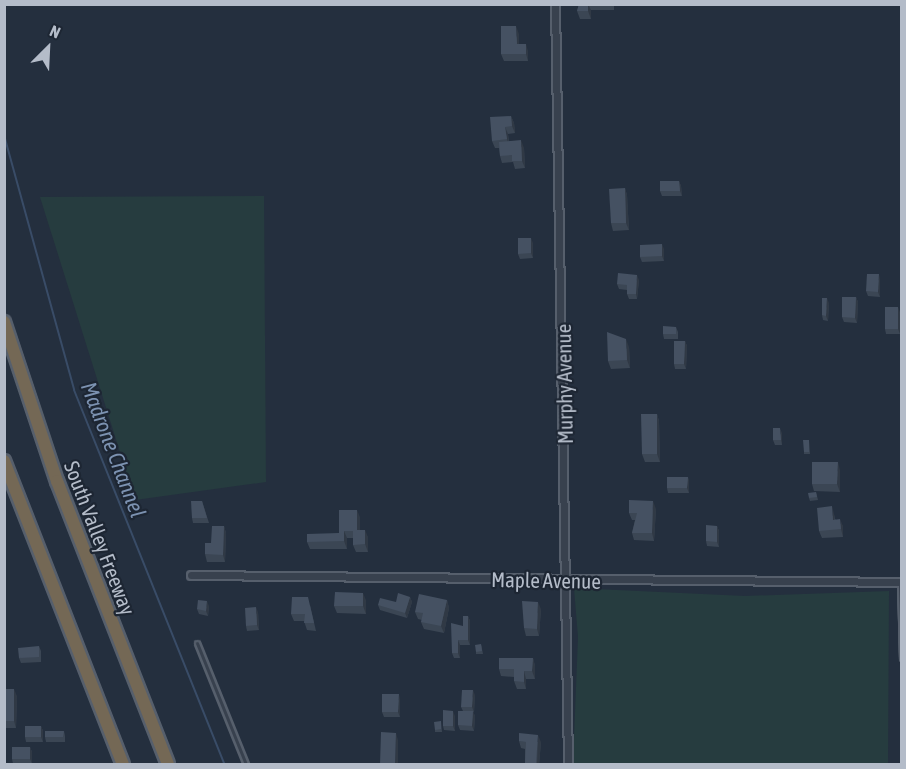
<!DOCTYPE html>
<html>
<head>
<meta charset="utf-8">
<style>
	body { margin:0 }
	#map { position:relative; width:906px; height:769px; overflow:hidden; background:#242f3e; font-family:"Asap Condensed",sans-serif }
	div>[style] { position:absolute }
	[style*='--x'] { left:calc(var(--x)*1px); top:calc(var(--y)*1px); width:calc(var(--w)*1px); rotate:calc(var(--a)*1deg) }
	.green>* { inset:0; background:#263c3f }
	.stream>* { height:2px; margin:-1px; padding:0 1px; transform-origin:1px; border-radius:1px; background:#394c67 }
	.roads { filter:drop-shadow(2px 0 #565f6c) drop-shadow(-2px 0 #565f6c) drop-shadow(0 2px #565f6c) drop-shadow(0 -2px #565f6c) }
	.lane>* { height:3px; margin:-1.5px; padding:0 1.5px; transform-origin:1.5px; border-radius:1.5px; background:#38414e }
	.street>* { height:7px; margin:-3.5px; padding:0 3.5px; transform-origin:3.5px; border-radius:3.5px; background:#38414e }
	.highway>* { height:12px; margin:-6px; padding:0 6px; transform-origin:6px; border-radius:6px; background:#746855 }
	.wall>* { inset:0; background:#3b4654 }
	.shaded-wall>* { inset:0; background:#303945 }
	.building>* { inset:0; background:#455162 }
	span { translate:-50% -50%; white-space:nowrap; text-align:center; line-height:1.15; -webkit-text-stroke:4.5px #1d2633; paint-order:stroke }
	.street-label { font-size:21px; color:#b4bcc9 }
	.water-label { font-size:22px; color:#7c92b1; font-style:italic }
	.frame { position:absolute; inset:0; border:6px solid #b4bcc9; pointer-events:none }
	.north { position:absolute; left:18px; top:18px; width:60px; height:60px; -webkit-text-stroke:4px #1d2633; paint-order:stroke; rotate:24deg; font-size:16px; font-weight:700; line-height:24px; text-align:center; color:#b4bcc9 }
	.north::after { content:''; display:block; margin:auto; width:21px; height:27px; background:#b4bcc9; clip-path:polygon(50% 0,100% 100%,50% 72%,0 100%) }
</style>
</head>
<body>
<div id="map">
	<div class="green">
		<i style="clip-path:polygon(264px 196px,266px 482px,135px 500px,40px 197px)"></i>
		<i style="clip-path:polygon(574px 588px,745px 596px,889px 591px,888px 764px,573px 764px,578px 637px)"></i>
	</div>
	<div class="stream">
		<i style="--x:4;--y:135;--w:264;--a:74.6"></i>
		<i style="--x:74;--y:390;--w:403;--a:68.1"></i>
	</div>
	<div class="roads">
		<div class="lane">
			<i style="--x:900;--y:584;--w:74;--a:88.5"></i>
			<i style="--x:197;--y:643;--w:131;--a:68"></i>
		</div>
		<div class="street">
			<i style="--x:555;--y:4;--w:760;--a:89.02"></i>
			<i style="--x:191;--y:575;--w:711;--a:0.56"></i>
		</div>
		<div class="highway">
			<i style="--x:4;--y:322;--w:168;--a:71.6"></i>
			<i style="--x:57;--y:481;--w:304;--a:68.6"></i>
			<i style="--x:4;--y:461;--w:326;--a:68.6"></i>
		</div>
	</div>
	<div class="wall">
		<i style="clip-path:polygon(579px 4px,614px 4px,614px 10px,591px 10px,591px 19px,580px 19px,577px 11px)"></i>
		<i style="clip-path:polygon(629px 4px,646px 4px,646px 6px,630px 6px)"></i>
		<i style="clip-path:polygon(519px 34px,519px 44px,528px 51px,528px 61px,504px 61px,501px 54px)"></i>
		<i style="clip-path:polygon(511px 116px,514px 123px,515px 133px,508px 134px,509px 141px,524px 148px,525px 168px,515px 169px,513px 162px,502px 163px,500px 156px,499px 148px,495px 148px,492px 141px)"></i>
		<i style="clip-path:polygon(679px 181px,681px 186px,682px 196px,662px 196px,660px 191px)"></i>
		<i style="clip-path:polygon(625px 188px,627px 195px,629px 230px,613px 231px,611px 223px)"></i>
		<i style="clip-path:polygon(533px 243px,533px 258px,520px 259px,518px 254px)"></i>
		<i style="clip-path:polygon(664px 249px,664px 261px,642px 262px,640px 257px)"></i>
		<i style="clip-path:polygon(880px 279px,880px 297px,868px 296px,866px 291px)"></i>
		<i style="clip-path:polygon(639px 280px,637px 299px,629px 299px,627px 294px,627px 290px,619px 289px,617px 284px)"></i>
		<i style="clip-path:polygon(856px 297px,858px 302px,857px 323px,844px 322px,842px 317px)"></i>
		<i style="clip-path:polygon(829px 303px,828px 321px,823px 320px,822px 315px)"></i>
		<i style="clip-path:polygon(900px 312px,900px 334px,886px 334px,885px 329px)"></i>
		<i style="clip-path:polygon(676px 327px,678px 332px,678px 339px,664px 339px,663px 334px)"></i>
		<i style="clip-path:polygon(685px 341px,687px 346px,686px 369px,675px 369px,674px 364px)"></i>
		<i style="clip-path:polygon(629px 347px,630px 368px,611px 369px,608px 361px)"></i>
		<i style="clip-path:polygon(657px 414px,659px 421px,660px 462px,645px 462px,642px 454px)"></i>
		<i style="clip-path:polygon(782px 433px,782px 445px,775px 445px,773px 440px)"></i>
		<i style="clip-path:polygon(809px 440px,810px 454px,804px 454px,804px 452px)"></i>
		<i style="clip-path:polygon(840px 470px,840px 492px,814px 491px,812px 484px)"></i>
		<i style="clip-path:polygon(688px 477px,689px 482px,689px 493px,668px 493px,667px 488px)"></i>
		<i style="clip-path:polygon(816px 492px,818px 500px,810px 501px,809px 498px)"></i>
		<i style="clip-path:polygon(202px 501px,209px 523px,193px 523px,192px 518px)"></i>
		<i style="clip-path:polygon(656px 509px,654px 541px,634px 540px,632px 533px,635px 520px,632px 520px,629px 513px)"></i>
		<i style="clip-path:polygon(834px 514px,835px 519px,843px 526px,843px 537px,822px 538px,819px 531px)"></i>
		<i style="clip-path:polygon(360px 517px,360px 530px,368px 537px,368px 552px,356px 552px,353px 545px,353px 538px,347px 538px,347px 549px,310px 549px,307px 542px,339px 533px)"></i>
		<i style="clip-path:polygon(224px 526px,226px 533px,225px 562px,207px 562px,205px 554px)"></i>
		<i style="clip-path:polygon(717px 526px,719px 531px,719px 547px,707px 546px,706px 541px)"></i>
		<i style="clip-path:polygon(410px 597px,412px 602px,407px 618px,380px 610px,378px 605px,396px 602px)"></i>
		<i style="clip-path:polygon(366px 600px,366px 614px,337px 613px,334px 606px)"></i>
		<i style="clip-path:polygon(447px 600px,449px 608px,444px 633px,424px 629px,421px 622px,422px 620px,418px 619px,415px 612px)"></i>
		<i style="clip-path:polygon(310px 605px,316px 631px,307px 630px,304px 621px,294px 621px,291px 614px)"></i>
		<i style="clip-path:polygon(209px 606px,208px 616px,199px 614px,197px 609px)"></i>
		<i style="clip-path:polygon(541px 609px,539px 636px,526px 636px,524px 628px)"></i>
		<i style="clip-path:polygon(258px 612px,259px 630px,247px 631px,246px 626px)"></i>
		<i style="clip-path:polygon(468px 616px,470px 621px,470px 645px,460px 645px,460px 658px,454px 658px,452px 653px,463px 626px)"></i>
		<i style="clip-path:polygon(481px 644px,483px 654px,476px 654px,476px 652px)"></i>
		<i style="clip-path:polygon(39px 646px,41px 651px,41px 662px,21px 663px,19px 658px)"></i>
		<i style="clip-path:polygon(533px 658px,535px 666px,535px 679px,526px 679px,526px 689px,517px 689px,514px 681px,514px 677px,501px 676px,499px 669px)"></i>
		<i style="clip-path:polygon(4px 689px,17px 696px,16px 728px,4px 728px)"></i>
		<i style="clip-path:polygon(475px 695px,474px 712px,473px 712px,475px 716px,474px 731px,460px 730px,458px 725px,463px 711px,461px 707px)"></i>
		<i style="clip-path:polygon(400px 699px,400px 717px,384px 717px,382px 712px)"></i>
		<i style="clip-path:polygon(455px 716px,455px 731px,444px 730px,443px 726px)"></i>
		<i style="clip-path:polygon(441px 721px,442px 732px,435px 732px,435px 730px)"></i>
		<i style="clip-path:polygon(41px 726px,43px 731px,43px 742px,26px 742px,25px 737px)"></i>
		<i style="clip-path:polygon(64px 731px,65px 736px,65px 742px,46px 742px,45px 737px)"></i>
		<i style="clip-path:polygon(519px 741px,541px 742px,539px 765px,525px 765px,525px 749px,521px 748px)"></i>
		<i style="clip-path:polygon(30px 747px,32px 752px,32px 764px,13px 764px,12px 759px)"></i>
	</div>
	<div class="shaded-wall">
		<i style="clip-path:polygon(588px 4px,591px 10px,591px 19px,588px 11px)"></i>
		<i style="clip-path:polygon(516px 26px,519px 34px,519px 51px,517px 44px)"></i>
		<i style="clip-path:polygon(526px 44px,528px 51px,528px 61px,526px 54px)"></i>
		<i style="clip-path:polygon(511px 116px,514px 123px,515px 133px,512px 126px)"></i>
		<i style="clip-path:polygon(505px 127px,508px 134px,509px 147px,507px 139px)"></i>
		<i style="clip-path:polygon(521px 140px,524px 148px,525px 168px,522px 161px)"></i>
		<i style="clip-path:polygon(679px 181px,681px 186px,682px 196px,680px 191px)"></i>
		<i style="clip-path:polygon(625px 188px,627px 195px,629px 230px,626px 223px)"></i>
		<i style="clip-path:polygon(531px 238px,533px 243px,533px 258px,531px 253px)"></i>
		<i style="clip-path:polygon(662px 244px,664px 249px,664px 261px,662px 256px)"></i>
		<i style="clip-path:polygon(879px 274px,880px 279px,880px 297px,878px 292px)"></i>
		<i style="clip-path:polygon(637px 275px,639px 280px,637px 299px,636px 294px)"></i>
		<i style="clip-path:polygon(856px 297px,858px 302px,857px 323px,855px 318px)"></i>
		<i style="clip-path:polygon(827px 298px,829px 303px,828px 321px,826px 316px)"></i>
		<i style="clip-path:polygon(898px 307px,900px 312px,900px 334px,898px 329px)"></i>
		<i style="clip-path:polygon(626px 339px,629px 347px,630px 368px,627px 360px)"></i>
		<i style="clip-path:polygon(685px 341px,687px 346px,686px 369px,684px 364px)"></i>
		<i style="clip-path:polygon(657px 414px,659px 421px,660px 462px,657px 454px)"></i>
		<i style="clip-path:polygon(780px 428px,782px 433px,782px 445px,781px 440px)"></i>
		<i style="clip-path:polygon(838px 462px,840px 470px,840px 492px,837px 484px)"></i>
		<i style="clip-path:polygon(688px 477px,689px 482px,689px 493px,687px 488px)"></i>
		<i style="clip-path:polygon(653px 501px,656px 509px,654px 541px,652px 533px)"></i>
		<i style="clip-path:polygon(832px 506px,834px 514px,835px 527px,833px 520px)"></i>
		<i style="clip-path:polygon(357px 510px,360px 517px,360px 537px,357px 530px)"></i>
		<i style="clip-path:polygon(840px 519px,843px 526px,843px 537px,841px 529px)"></i>
		<i style="clip-path:polygon(224px 526px,226px 533px,225px 562px,223px 555px)"></i>
		<i style="clip-path:polygon(717px 526px,719px 531px,719px 547px,717px 542px)"></i>
		<i style="clip-path:polygon(365px 530px,368px 537px,368px 552px,365px 544px)"></i>
		<i style="clip-path:polygon(344px 531px,347px 538px,347px 549px,344px 541px)"></i>
		<i style="clip-path:polygon(363px 593px,366px 600px,366px 614px,363px 606px)"></i>
		<i style="clip-path:polygon(410px 597px,412px 602px,407px 618px,405px 613px)"></i>
		<i style="clip-path:polygon(447px 600px,449px 608px,444px 633px,441px 626px)"></i>
		<i style="clip-path:polygon(207px 601px,209px 606px,208px 616px,206px 611px)"></i>
		<i style="clip-path:polygon(538px 602px,541px 609px,539px 636px,537px 629px)"></i>
		<i style="clip-path:polygon(256px 607px,258px 612px,259px 630px,257px 625px)"></i>
		<i style="clip-path:polygon(468px 616px,470px 621px,470px 645px,468px 640px)"></i>
		<i style="clip-path:polygon(458px 640px,460px 645px,460px 658px,458px 653px)"></i>
		<i style="clip-path:polygon(533px 658px,535px 666px,535px 679px,532px 671px)"></i>
		<i style="clip-path:polygon(524px 671px,526px 679px,526px 689px,524px 682px)"></i>
		<i style="clip-path:polygon(14px 689px,17px 696px,16px 728px,14px 721px)"></i>
		<i style="clip-path:polygon(473px 690px,475px 695px,474px 712px,472px 707px)"></i>
		<i style="clip-path:polygon(399px 694px,400px 699px,400px 717px,398px 712px)"></i>
		<i style="clip-path:polygon(453px 711px,455px 716px,455px 731px,453px 726px)"></i>
		<i style="clip-path:polygon(473px 711px,475px 716px,474px 731px,472px 726px)"></i>
		<i style="clip-path:polygon(41px 726px,43px 731px,43px 742px,41px 737px)"></i>
		<i style="clip-path:polygon(396px 733px,398px 740px,398px 765px,395px 765px)"></i>
		<i style="clip-path:polygon(538px 735px,541px 742px,539px 765px,537px 765px)"></i>
		<i style="clip-path:polygon(30px 747px,32px 752px,32px 764px,30px 759px)"></i>
	</div>
	<div class="building">
		<i style="clip-path:polygon(579px 4px,588px 4px,588px 11px,577px 11px)"></i>
		<i style="clip-path:polygon(501px 26px,516px 26px,517px 44px,526px 44px,526px 54px,501px 54px)"></i>
		<i style="clip-path:polygon(511px 116px,512px 126px,505px 127px,507px 139px,492px 141px,490px 117px)"></i>
		<i style="clip-path:polygon(521px 140px,522px 161px,512px 161px,512px 155px,500px 156px,499px 142px)"></i>
		<i style="clip-path:polygon(660px 181px,679px 181px,680px 191px,660px 191px)"></i>
		<i style="clip-path:polygon(625px 188px,626px 223px,611px 223px,609px 189px)"></i>
		<i style="clip-path:polygon(518px 238px,531px 238px,531px 253px,518px 254px)"></i>
		<i style="clip-path:polygon(662px 244px,662px 256px,640px 257px,640px 245px)"></i>
		<i style="clip-path:polygon(618px 273px,637px 275px,636px 294px,627px 294px,627px 285px,617px 284px)"></i>
		<i style="clip-path:polygon(867px 274px,879px 274px,878px 292px,866px 291px)"></i>
		<i style="clip-path:polygon(842px 297px,856px 297px,855px 318px,842px 317px)"></i>
		<i style="clip-path:polygon(822px 298px,827px 298px,826px 316px,822px 315px)"></i>
		<i style="clip-path:polygon(885px 307px,898px 307px,898px 329px,885px 329px)"></i>
		<i style="clip-path:polygon(663px 326px,676px 327px,676px 334px,663px 334px)"></i>
		<i style="clip-path:polygon(607px 332px,626px 339px,627px 360px,608px 361px)"></i>
		<i style="clip-path:polygon(674px 341px,685px 341px,684px 364px,674px 364px)"></i>
		<i style="clip-path:polygon(641px 414px,657px 414px,657px 454px,642px 454px)"></i>
		<i style="clip-path:polygon(773px 428px,780px 428px,781px 440px,773px 440px)"></i>
		<i style="clip-path:polygon(803px 440px,809px 440px,809px 452px,804px 452px)"></i>
		<i style="clip-path:polygon(812px 462px,838px 462px,837px 484px,812px 484px)"></i>
		<i style="clip-path:polygon(667px 477px,688px 477px,687px 488px,667px 488px)"></i>
		<i style="clip-path:polygon(816px 492px,817px 497px,809px 498px,808px 493px)"></i>
		<i style="clip-path:polygon(629px 500px,653px 501px,652px 533px,632px 533px,637px 513px,629px 513px)"></i>
		<i style="clip-path:polygon(191px 501px,202px 501px,207px 518px,192px 518px)"></i>
		<i style="clip-path:polygon(832px 506px,833px 520px,840px 519px,841px 529px,819px 531px,817px 508px)"></i>
		<i style="clip-path:polygon(339px 510px,357px 510px,357px 530px,365px 530px,365px 544px,353px 545px,353px 531px,344px 531px,344px 541px,307px 542px,307px 534px,339px 533px)"></i>
		<i style="clip-path:polygon(706px 525px,717px 526px,717px 542px,706px 541px)"></i>
		<i style="clip-path:polygon(212px 526px,224px 526px,223px 555px,205px 554px,205px 543px,211px 543px)"></i>
		<i style="clip-path:polygon(335px 592px,363px 593px,363px 606px,334px 606px)"></i>
		<i style="clip-path:polygon(398px 593px,410px 597px,405px 613px,378px 605px,380px 598px,396px 602px)"></i>
		<i style="clip-path:polygon(419px 594px,447px 600px,441px 626px,421px 622px,423px 613px,415px 612px)"></i>
		<i style="clip-path:polygon(292px 597px,308px 597px,314px 623px,304px 623px,305px 614px,291px 614px)"></i>
		<i style="clip-path:polygon(198px 600px,207px 601px,206px 611px,197px 609px)"></i>
		<i style="clip-path:polygon(522px 601px,538px 602px,537px 629px,524px 628px)"></i>
		<i style="clip-path:polygon(256px 607px,257px 625px,246px 626px,245px 608px)"></i>
		<i style="clip-path:polygon(463px 616px,468px 616px,468px 640px,458px 640px,458px 653px,452px 653px,451px 623px,463px 626px)"></i>
		<i style="clip-path:polygon(481px 644px,482px 651px,476px 652px,475px 645px)"></i>
		<i style="clip-path:polygon(39px 646px,39px 657px,19px 658px,18px 648px)"></i>
		<i style="clip-path:polygon(499px 658px,533px 658px,532px 671px,524px 671px,524px 682px,514px 681px,514px 669px,499px 669px)"></i>
		<i style="clip-path:polygon(4px 689px,14px 689px,14px 721px,4px 721px)"></i>
		<i style="clip-path:polygon(462px 690px,473px 690px,472px 707px,461px 707px)"></i>
		<i style="clip-path:polygon(382px 694px,399px 694px,398px 712px,382px 712px)"></i>
		<i style="clip-path:polygon(443px 710px,453px 711px,453px 726px,443px 726px)"></i>
		<i style="clip-path:polygon(458px 711px,473px 711px,472px 726px,458px 725px)"></i>
		<i style="clip-path:polygon(441px 721px,441px 729px,435px 730px,434px 722px)"></i>
		<i style="clip-path:polygon(25px 726px,41px 726px,41px 737px,25px 737px)"></i>
		<i style="clip-path:polygon(45px 731px,64px 731px,63px 737px,45px 737px)"></i>
		<i style="clip-path:polygon(381px 732px,396px 733px,395px 765px,380px 765px)"></i>
		<i style="clip-path:polygon(519px 733px,538px 735px,536px 763px,525px 763px,526px 742px,519px 741px)"></i>
		<i style="clip-path:polygon(12px 747px,30px 747px,30px 759px,12px 759px)"></i>
	</div>
	<div class="street-label">
		<span style="left:564px;top:384px;rotate:-91deg">Murphy Avenue</span>
		<span style="left:100px;top:538px;rotate:69deg">South Valley Freeway</span>
		<span style="left:546px;top:580px;rotate:1deg">Maple Avenue</span>
	</div>
	<div class="water-label">
		<span style="left:113px;top:450px;rotate:69deg">Madrone Channel</span>
	</div>
	<div class="frame"></div>
	<div class="north">N</div>
</div>
</body>
</html>
